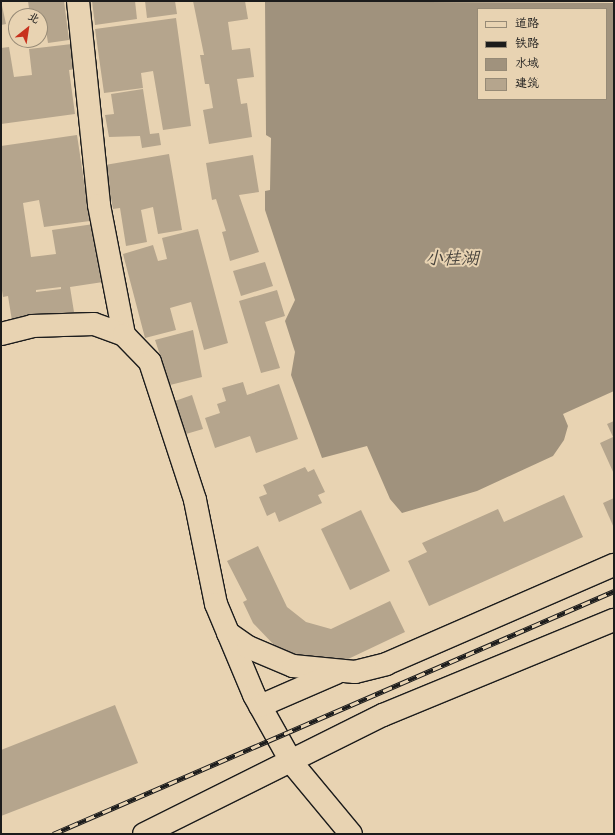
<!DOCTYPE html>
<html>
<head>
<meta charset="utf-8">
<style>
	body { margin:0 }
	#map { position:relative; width:615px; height:835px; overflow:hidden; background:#e8d3b2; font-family:"Indie Flower","LXGW WenKai TC",sans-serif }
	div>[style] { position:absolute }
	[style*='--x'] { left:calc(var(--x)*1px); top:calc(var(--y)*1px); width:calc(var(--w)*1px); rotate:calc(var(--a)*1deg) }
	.water>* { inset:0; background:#a0927d }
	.building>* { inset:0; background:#b5a58d }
	.roads { filter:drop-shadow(1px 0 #1c1c1c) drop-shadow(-1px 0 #1c1c1c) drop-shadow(0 1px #1c1c1c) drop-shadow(0 -1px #1c1c1c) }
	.minor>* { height:22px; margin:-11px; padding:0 11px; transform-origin:11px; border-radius:11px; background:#e8d3b2 }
	.rail>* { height:4.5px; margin-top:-2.25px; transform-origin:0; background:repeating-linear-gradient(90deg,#e8d3b2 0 9px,#1c1c1c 0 18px); box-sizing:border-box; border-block:1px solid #1c1c1c }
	span { translate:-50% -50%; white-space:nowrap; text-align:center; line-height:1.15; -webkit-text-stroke:4px #e8d3b2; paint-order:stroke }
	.water-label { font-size:18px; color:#4a453e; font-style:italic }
	.frame { position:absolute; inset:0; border:2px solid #1c1c1c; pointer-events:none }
	.legend { position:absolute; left:477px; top:8px; width:130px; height:92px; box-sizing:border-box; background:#e8d3b2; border:1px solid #968a76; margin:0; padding:5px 7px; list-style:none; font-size:12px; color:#1c1c1c }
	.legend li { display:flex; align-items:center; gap:8px; height:20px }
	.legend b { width:20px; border:1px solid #968a76 }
	.north { position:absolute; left:8px; top:8px; width:40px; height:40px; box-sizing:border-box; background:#e8d3b2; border:1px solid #968a76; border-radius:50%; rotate:30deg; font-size:11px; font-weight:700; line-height:16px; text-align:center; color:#1c1c1c }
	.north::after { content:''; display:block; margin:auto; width:14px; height:18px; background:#c8321e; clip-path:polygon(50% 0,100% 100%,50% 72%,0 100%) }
</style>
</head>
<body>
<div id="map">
	<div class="water">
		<i style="clip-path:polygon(evenodd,265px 1px,614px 3px,614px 391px,563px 414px,568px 426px,564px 440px,553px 456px,477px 491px,402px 513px,390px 499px,367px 446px,322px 458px,291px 375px,295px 352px,285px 321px,295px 300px,265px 210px,265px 191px,270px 190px,271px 138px,266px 135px,265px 1px,478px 9px,606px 9px,606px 99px,478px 99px,478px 9px)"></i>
	</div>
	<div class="building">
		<i style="clip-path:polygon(1px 1px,6px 24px,1px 25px)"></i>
		<i style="clip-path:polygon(28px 1px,64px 1px,69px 40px,48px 43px,44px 18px,30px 16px)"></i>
		<i style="clip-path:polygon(92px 1px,135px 1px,137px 19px,95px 25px)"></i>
		<i style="clip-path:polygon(145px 1px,175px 1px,177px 14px,147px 18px)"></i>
		<i style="clip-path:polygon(193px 1px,245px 1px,248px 19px,228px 22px,232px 50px,250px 48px,254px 77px,237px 79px,241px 104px,247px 103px,252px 137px,209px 144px,203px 110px,213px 108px,209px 84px,205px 84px,200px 55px,204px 55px)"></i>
		<i style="clip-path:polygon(176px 18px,191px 126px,163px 130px,153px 71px,141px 73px,143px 88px,104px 93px,95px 29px)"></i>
		<i style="clip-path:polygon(72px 44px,76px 69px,69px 70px,75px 114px,1px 124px,1px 48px,9px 47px,14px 77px,32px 75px,29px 49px)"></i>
		<i style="clip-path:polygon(143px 89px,150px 134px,159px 133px,161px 145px,142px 148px,140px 136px,109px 137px,105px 115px,114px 114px,111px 94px)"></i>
		<i style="clip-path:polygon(evenodd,77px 135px,90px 221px,44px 227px,39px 200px,23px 203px,31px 257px,56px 254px,52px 230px,94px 224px,103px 282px,70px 287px,74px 312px,12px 321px,8px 296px,3px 297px,1px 284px,1px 146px,77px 135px,61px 287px,61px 289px,36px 292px,36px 290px,61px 287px)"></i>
		<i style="clip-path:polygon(169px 154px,182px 230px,158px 234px,153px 207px,141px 210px,147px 242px,126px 246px,120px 208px,113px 209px,105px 165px)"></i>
		<i style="clip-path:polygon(253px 155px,259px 192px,239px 195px,259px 252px,230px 261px,222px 232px,226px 231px,216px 199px,212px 200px,206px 163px)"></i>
		<i style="clip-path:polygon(198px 229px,228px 343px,204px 350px,191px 302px,170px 308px,176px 330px,145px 338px,123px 254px,153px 245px,158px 261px,167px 259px,162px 238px)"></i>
		<i style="clip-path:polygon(265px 262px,273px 286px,241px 296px,233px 271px)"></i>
		<i style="clip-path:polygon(277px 290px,285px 316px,265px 322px,280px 368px,261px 373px,239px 301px)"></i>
		<i style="clip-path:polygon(193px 330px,202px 377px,170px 385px,155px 340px)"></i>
		<i style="clip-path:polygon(243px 382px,247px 395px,279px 384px,298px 439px,256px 453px,250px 436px,215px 448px,205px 418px,220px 413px,217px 404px,226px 401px,222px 388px)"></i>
		<i style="clip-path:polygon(192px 395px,203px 429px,186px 434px,175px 401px)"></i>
		<i style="clip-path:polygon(614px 421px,614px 474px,600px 443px,613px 437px,607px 424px)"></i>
		<i style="clip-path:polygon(305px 467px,308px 472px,314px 469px,325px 492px,318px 495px,322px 503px,279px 522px,275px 512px,267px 516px,259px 497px,267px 494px,263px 485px)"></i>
		<i style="clip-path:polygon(564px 495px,583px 537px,429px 606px,408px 561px,427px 552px,422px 543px,498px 509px,504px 522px)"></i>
		<i style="clip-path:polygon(614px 498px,614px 528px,603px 503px)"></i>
		<i style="clip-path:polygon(361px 510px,390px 571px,350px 590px,321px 529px)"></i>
		<i style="clip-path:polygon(258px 546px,287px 607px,306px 622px,331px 629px,390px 601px,405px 632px,346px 660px,332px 662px,288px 654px,275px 646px,253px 623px,243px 602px,247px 600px,227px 561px)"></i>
		<i style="clip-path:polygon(115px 705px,138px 763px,1px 816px,1px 750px)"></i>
	</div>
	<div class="roads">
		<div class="minor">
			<i style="--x:78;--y:1;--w:205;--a:84.1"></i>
			<i style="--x:99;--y:205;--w:132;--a:79.1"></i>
			<i style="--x:1;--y:334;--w:32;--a:-14"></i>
			<i style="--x:32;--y:326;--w:62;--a:-1.8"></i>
			<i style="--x:94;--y:324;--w:32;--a:20"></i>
			<i style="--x:124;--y:335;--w:37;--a:46"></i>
			<i style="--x:150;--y:362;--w:145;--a:71.9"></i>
			<i style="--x:195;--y:500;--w:106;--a:78.6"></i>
			<i style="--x:216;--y:604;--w:99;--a:67.3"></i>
			<i style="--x:254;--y:695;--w:78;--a:60.8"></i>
			<i style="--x:292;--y:763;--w:92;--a:50.3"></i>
			<i style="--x:228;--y:633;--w:24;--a:35"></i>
			<i style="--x:248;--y:647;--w:49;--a:22.9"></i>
			<i style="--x:293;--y:666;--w:62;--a:5.5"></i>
			<i style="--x:355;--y:672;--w:32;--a:-14"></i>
			<i style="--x:386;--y:664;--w:249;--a:-23.5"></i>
			<i style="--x:260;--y:706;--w:83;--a:-23.5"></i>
			<i style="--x:144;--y:834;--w:267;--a:-26.5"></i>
			<i style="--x:383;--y:715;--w:250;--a:-22.4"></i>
		</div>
	</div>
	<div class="rail">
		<i style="--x:53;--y:834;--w:611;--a:-23.42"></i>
	</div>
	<div class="water-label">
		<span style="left:452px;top:260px">小桂湖</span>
	</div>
	<div class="frame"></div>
	<ul class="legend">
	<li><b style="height:5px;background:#e8d3b2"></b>道路</li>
	<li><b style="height:5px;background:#1c1c1c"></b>铁路</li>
	<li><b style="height:11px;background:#a0927d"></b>水域</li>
	<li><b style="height:11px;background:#b5a58d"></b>建筑</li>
	</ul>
	<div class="north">北</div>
</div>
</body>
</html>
